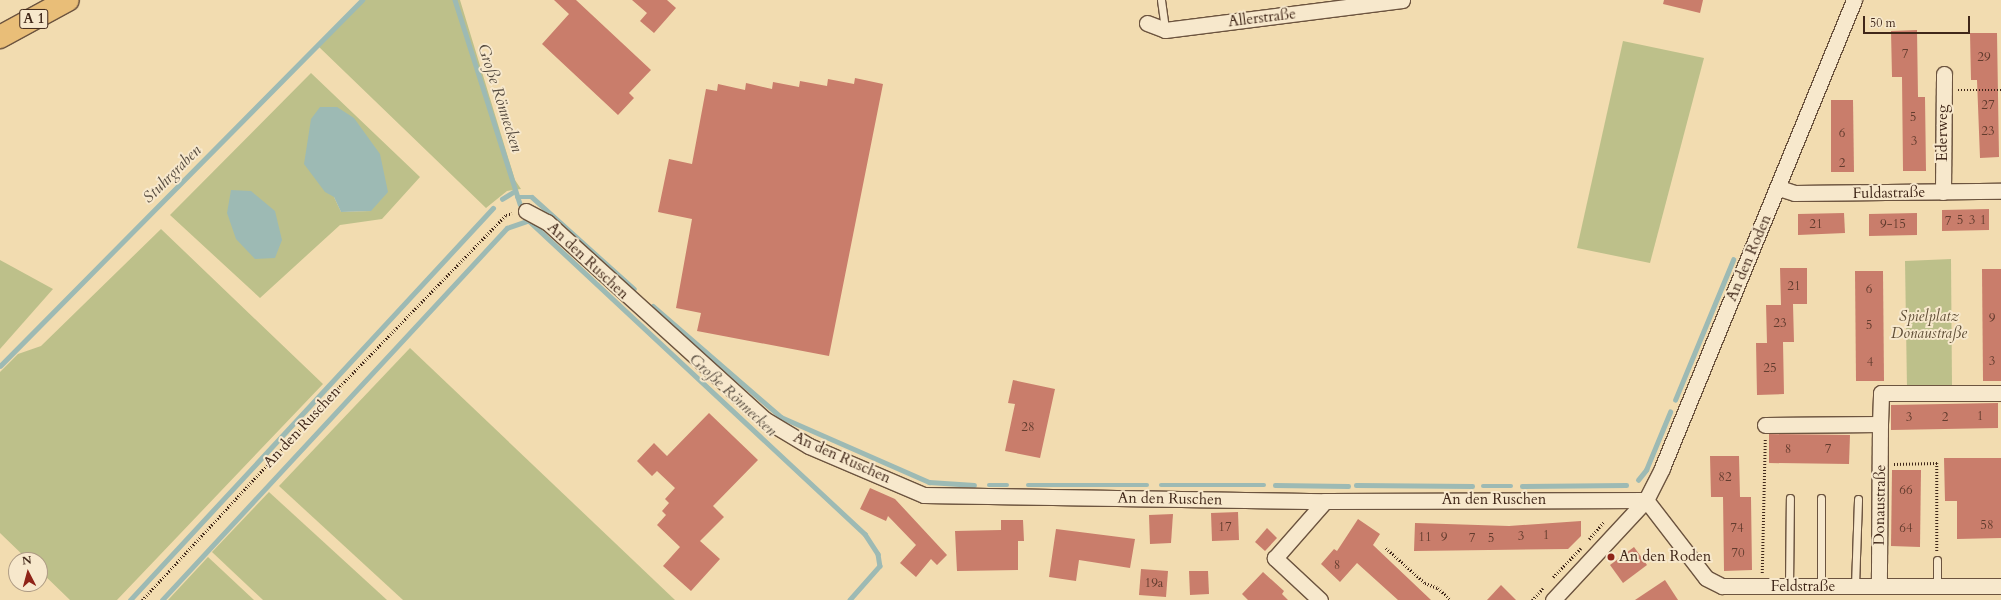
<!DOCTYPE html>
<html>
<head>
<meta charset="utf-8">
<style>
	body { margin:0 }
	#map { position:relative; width:2001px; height:600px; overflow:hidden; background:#f2dcb0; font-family:Cardo,serif }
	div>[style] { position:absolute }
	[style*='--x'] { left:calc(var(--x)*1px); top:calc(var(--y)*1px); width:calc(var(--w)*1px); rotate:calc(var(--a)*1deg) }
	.green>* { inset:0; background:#bdc08a }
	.water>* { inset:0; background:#9dbab4 }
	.stream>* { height:4.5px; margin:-2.25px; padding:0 2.25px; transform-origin:2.25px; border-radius:2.25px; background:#9dbab4 }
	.building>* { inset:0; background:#c97d6b }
	.path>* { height:2.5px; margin-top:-1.25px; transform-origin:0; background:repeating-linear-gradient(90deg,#402719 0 1px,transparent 0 3px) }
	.roads { filter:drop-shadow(1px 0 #6c543f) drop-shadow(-1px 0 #6c543f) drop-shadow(0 1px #6c543f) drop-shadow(0 -1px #6c543f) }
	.service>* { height:7px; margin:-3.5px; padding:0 3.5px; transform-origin:3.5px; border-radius:3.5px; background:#f7e8cc }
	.minor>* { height:15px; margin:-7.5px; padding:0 7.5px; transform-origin:7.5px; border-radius:7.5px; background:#f7e8cc }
	.motorway>* { height:22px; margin:-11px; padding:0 11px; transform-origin:11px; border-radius:11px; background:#e9be78 }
	.dots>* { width:11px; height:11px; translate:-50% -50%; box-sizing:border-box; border:2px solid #f7e8cc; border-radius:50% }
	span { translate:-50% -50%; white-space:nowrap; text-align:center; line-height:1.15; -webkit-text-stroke:4px #f7e8cc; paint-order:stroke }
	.number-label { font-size:13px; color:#623c2e }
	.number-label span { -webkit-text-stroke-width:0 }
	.shield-label span { padding:1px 3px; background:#f7e8cc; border:1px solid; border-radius:3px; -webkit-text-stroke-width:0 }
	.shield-label { font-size:14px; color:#402719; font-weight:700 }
	.street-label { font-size:15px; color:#402719 }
	.park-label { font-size:15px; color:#5f4d35; font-style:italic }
	.poi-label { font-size:15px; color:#402719 }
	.left { translate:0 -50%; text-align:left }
	.water-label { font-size:16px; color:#574c40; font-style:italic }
	.north { position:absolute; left:8px; top:552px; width:40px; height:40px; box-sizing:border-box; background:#f7e8cc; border:1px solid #ae9b84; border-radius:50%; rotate:354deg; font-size:11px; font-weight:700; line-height:16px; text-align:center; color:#402719 }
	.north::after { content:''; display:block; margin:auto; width:14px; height:18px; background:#8f2418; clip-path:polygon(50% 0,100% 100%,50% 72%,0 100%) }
	.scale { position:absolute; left:1863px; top:16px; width:107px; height:18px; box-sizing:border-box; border:2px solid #402719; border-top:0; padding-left:5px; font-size:12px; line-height:14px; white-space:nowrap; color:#402719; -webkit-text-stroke:3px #f7e8cc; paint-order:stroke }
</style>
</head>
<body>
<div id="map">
	<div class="green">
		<i style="clip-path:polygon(364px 0,460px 0,515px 180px,521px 189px,507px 191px,486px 208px,318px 46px)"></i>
		<i style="clip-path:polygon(1623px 41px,1704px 58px,1650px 263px,1577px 248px)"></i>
		<i style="clip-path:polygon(evenodd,311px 73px,420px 177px,382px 219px,340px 225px,260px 298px,170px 215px,311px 73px,334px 197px,371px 211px,341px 212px,334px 197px)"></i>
		<i style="clip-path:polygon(161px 229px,323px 384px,117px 600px,70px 600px,40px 571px,40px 560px,28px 560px,0 533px,0 372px,18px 354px,41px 346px)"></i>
		<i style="clip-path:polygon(1951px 259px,1952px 388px,1907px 389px,1905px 261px)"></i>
		<i style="clip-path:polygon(0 260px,53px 289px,0 349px)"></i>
		<i style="clip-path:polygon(410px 348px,675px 600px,403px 600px,279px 486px)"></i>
		<i style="clip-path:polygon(269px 492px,387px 600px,263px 600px,212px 552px)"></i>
		<i style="clip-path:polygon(208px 557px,254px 600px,168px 600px)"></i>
	</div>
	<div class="water">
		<i style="clip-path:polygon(320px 107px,337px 107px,354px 118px,380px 154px,388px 192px,371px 211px,341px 212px,334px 197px,325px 192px,304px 164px,311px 119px)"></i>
		<i style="clip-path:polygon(231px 190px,251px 191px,275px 211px,282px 240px,275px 258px,255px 259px,236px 239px,227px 213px)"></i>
	</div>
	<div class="stream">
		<i style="--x:455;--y:0;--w:214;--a:72.3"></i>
		<i style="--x:517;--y:197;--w:15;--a:0"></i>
		<i style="--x:532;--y:197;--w:137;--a:42"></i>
		<i style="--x:502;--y:199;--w:15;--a:-32"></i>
		<i style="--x:525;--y:217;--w:465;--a:43"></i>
		<i style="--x:865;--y:534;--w:24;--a:57"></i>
		<i style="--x:878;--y:554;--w:12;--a:81"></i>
		<i style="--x:880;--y:566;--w:45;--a:131.4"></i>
		<i style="--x:653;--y:306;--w:169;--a:40.9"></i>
		<i style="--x:781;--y:417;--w:162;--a:23.7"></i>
		<i style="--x:929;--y:482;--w:45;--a:3.8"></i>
		<i style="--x:0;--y:366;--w:515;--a:-45.31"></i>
		<i style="--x:1675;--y:400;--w:152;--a:-67.5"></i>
		<i style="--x:1638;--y:480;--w:13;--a:-51"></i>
		<i style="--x:1646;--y:470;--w:63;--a:-67.5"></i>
		<i style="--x:989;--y:485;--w:18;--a:0"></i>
		<i style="--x:1028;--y:485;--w:119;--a:0"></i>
		<i style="--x:1161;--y:485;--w:103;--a:0"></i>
		<i style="--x:1275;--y:485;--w:73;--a:0.8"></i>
		<i style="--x:1356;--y:485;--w:116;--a:0.5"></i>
		<i style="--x:1483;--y:486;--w:28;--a:0"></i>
		<i style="--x:1522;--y:486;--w:104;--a:-0.6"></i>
		<i style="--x:130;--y:600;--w:534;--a:-47.2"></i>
		<i style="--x:162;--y:600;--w:507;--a:-47.16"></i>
		<i style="--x:507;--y:228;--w:21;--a:-19"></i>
	</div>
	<div class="building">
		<i style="clip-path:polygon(554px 0,576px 0,651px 70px,629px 93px,634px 98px,618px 115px,542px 44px,569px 14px)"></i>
		<i style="clip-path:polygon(632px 0,667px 0,676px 8px,654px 33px,640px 21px,647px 13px)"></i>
		<i style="clip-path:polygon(1664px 0,1703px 0,1700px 13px,1663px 4px)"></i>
		<i style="clip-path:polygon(1917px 30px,1918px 97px,1925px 97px,1926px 171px,1903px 171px,1902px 77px,1892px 77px,1891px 31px)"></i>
		<i style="clip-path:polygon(1970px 33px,1997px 33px,1999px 157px,1980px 158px,1977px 80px,1971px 80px)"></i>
		<i style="clip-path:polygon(855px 78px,883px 84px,829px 356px,697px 331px,701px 313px,676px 308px,692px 219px,658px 212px,669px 159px,692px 164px,706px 89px,717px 91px,718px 84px,745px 90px,746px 83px,772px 89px,773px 82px,799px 87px,800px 81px,827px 86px,828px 79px,854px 84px)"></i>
		<i style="clip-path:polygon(1831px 100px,1853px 100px,1854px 172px,1831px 172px)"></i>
		<i style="clip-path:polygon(1989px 209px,1989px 230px,1942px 231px,1942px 210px)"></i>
		<i style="clip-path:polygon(1844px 213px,1845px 233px,1798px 235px,1798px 214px)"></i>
		<i style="clip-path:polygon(1917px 213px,1917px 235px,1869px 236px,1869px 214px)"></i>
		<i style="clip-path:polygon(1780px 268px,1807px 268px,1807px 304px,1793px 304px,1794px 342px,1783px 342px,1784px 394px,1757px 395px,1756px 343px,1767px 343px,1766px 305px,1781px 305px)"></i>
		<i style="clip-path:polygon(1982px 269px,2001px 269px,2001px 381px,1983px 381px)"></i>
		<i style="clip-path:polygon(1855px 271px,1883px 271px,1884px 381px,1856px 381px)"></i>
		<i style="clip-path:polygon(1013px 380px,1055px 389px,1040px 458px,1005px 451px,1015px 404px,1008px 403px)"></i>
		<i style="clip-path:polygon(1998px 403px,1998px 428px,1891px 430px,1891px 405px)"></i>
		<i style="clip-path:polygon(709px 413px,758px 460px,713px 506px,724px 517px,700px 541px,720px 559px,691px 591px,663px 566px,680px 547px,657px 525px,666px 515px,662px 511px,669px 503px,665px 499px,675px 488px,657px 471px,652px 476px,637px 461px,654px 443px,667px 456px)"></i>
		<i style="clip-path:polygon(1769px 434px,1850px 435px,1849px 464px,1769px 463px)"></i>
		<i style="clip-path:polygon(1710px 456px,1739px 456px,1740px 497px,1751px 497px,1752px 570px,1724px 571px,1723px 497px,1711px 497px)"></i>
		<i style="clip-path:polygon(1944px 458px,2001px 458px,2001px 538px,1957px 539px,1957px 501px,1945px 501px)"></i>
		<i style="clip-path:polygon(1892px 470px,1921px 470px,1920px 547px,1891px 546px)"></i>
		<i style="clip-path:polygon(870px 488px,895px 499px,947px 555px,937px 565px,931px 559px,916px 577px,900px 563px,916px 545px,888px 516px,886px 521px,860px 509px)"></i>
		<i style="clip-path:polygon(1238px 512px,1239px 540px,1212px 541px,1211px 513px)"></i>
		<i style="clip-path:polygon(1173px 514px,1171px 543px,1150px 544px,1149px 515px)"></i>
		<i style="clip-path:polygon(1358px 519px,1380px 534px,1373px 545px,1431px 600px,1398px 600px,1357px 563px,1340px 582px,1321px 564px,1334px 549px,1337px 551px)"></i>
		<i style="clip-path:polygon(1001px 520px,1023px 520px,1024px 541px,1018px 541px,1018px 570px,957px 571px,955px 531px,1001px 530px)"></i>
		<i style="clip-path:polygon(1581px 521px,1581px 536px,1568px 549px,1414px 551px,1415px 523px,1509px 526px)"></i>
		<i style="clip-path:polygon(1267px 528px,1277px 538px,1265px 551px,1255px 542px)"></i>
		<i style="clip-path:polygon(1056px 529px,1135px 539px,1130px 568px,1079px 560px,1076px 581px,1049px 577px)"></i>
		<i style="clip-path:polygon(1634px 547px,1647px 565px,1623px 583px,1610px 565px)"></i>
		<i style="clip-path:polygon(1141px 569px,1168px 571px,1166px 597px,1139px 595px)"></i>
		<i style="clip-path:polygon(1189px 571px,1208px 571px,1209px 594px,1190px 595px)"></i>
		<i style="clip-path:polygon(1263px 572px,1284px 591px,1282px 594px,1288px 600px,1248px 600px,1242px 594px)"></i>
		<i style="clip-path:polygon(1665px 580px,1678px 600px,1635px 600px)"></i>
		<i style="clip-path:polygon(1501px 585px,1516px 600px,1487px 600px)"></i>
	</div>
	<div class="path">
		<i style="--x:1958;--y:90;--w:43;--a:0"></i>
		<i style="--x:1894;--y:464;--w:43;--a:-1.3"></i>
		<i style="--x:1937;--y:463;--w:88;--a:90"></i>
		<i style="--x:1589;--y:539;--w:23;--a:-49"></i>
		<i style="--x:1386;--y:548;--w:52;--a:41.9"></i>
		<i style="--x:1425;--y:583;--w:14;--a:21"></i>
		<i style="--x:1438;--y:588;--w:18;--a:43"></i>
		<i style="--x:1762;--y:573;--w:135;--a:-88.7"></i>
		<i style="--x:1553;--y:577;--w:40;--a:-46"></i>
		<i style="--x:142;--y:600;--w:297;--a:-47.2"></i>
		<i style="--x:344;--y:382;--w:233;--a:-45.9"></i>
		<i style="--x:506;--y:215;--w:6;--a:-18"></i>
		<i style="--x:1532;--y:600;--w:16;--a:-47"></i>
	</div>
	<div class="roads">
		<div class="service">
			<i style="--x:1161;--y:0;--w:30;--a:82"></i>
			<i style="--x:1821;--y:498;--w:89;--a:90"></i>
			<i style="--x:1937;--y:560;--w:26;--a:90"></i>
			<i style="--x:1855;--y:586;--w:87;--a:-88"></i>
			<i style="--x:1789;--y:587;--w:89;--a:-89.4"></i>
		</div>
		<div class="minor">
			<i style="--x:1147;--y:23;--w:19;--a:21"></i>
			<i style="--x:1165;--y:30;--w:239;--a:-7.2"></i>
			<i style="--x:1779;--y:188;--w:16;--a:18"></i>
			<i style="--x:1794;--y:193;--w:207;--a:-0.6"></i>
			<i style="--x:1943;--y:192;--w:118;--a:-89.5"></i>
			<i style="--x:526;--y:211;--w:24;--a:28"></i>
			<i style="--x:547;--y:222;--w:293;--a:42.2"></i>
			<i style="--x:764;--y:419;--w:52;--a:31"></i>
			<i style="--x:809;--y:446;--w:125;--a:23.1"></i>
			<i style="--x:924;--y:495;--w:401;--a:0.9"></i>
			<i style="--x:1325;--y:501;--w:321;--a:-0.2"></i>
			<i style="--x:1880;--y:424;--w:31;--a:-88"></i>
			<i style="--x:1881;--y:393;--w:120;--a:0"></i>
			<i style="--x:1765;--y:425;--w:115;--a:-0.5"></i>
			<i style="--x:1880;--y:424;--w:162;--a:90.4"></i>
			<i style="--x:1646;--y:500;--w:98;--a:52.4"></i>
			<i style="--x:1706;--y:578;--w:18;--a:27"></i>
			<i style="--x:1722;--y:586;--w:279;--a:0"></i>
			<i style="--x:1320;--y:600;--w:62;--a:-137"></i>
			<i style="--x:1275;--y:558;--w:76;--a:-48.7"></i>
			<i style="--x:1553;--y:600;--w:137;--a:-47.1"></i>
			<i style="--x:1646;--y:500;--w:36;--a:-63"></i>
			<i style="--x:1662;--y:468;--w:506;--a:-67.69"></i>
		</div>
		<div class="motorway">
			<i style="--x:0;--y:37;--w:77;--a:-28.6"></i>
		</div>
	</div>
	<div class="dots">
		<i style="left:1611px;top:557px;background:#8f2418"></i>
	</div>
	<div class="number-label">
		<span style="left:1905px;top:54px">7</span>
		<span style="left:1984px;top:57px">29</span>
		<span style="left:1988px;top:105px">27</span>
		<span style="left:1913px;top:117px">5</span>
		<span style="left:1988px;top:131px">23</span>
		<span style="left:1842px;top:133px">6</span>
		<span style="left:1914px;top:141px">3</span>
		<span style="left:1842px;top:163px">2</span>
		<span style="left:1960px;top:220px">5</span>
		<span style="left:1972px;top:220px">3</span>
		<span style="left:1983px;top:220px">1</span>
		<span style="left:1948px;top:221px">7</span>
		<span style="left:1816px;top:224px">21</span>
		<span style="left:1893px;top:224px">9-15</span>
		<span style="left:1794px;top:286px">21</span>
		<span style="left:1869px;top:289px">6</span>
		<span style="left:1992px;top:318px">9</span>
		<span style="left:1780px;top:323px">23</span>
		<span style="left:1869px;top:325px">5</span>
		<span style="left:1992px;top:361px">3</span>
		<span style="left:1870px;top:362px">4</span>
		<span style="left:1770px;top:368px">25</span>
		<span style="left:1980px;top:416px">1</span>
		<span style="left:1909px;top:417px">3</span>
		<span style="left:1945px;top:417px">2</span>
		<span style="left:1028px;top:427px">28</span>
		<span style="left:1788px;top:449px">8</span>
		<span style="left:1828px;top:449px">7</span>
		<span style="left:1725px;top:477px">82</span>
		<span style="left:1906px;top:490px">66</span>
		<span style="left:1987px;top:525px">58</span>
		<span style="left:1225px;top:527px">17</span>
		<span style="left:1737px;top:528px">74</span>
		<span style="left:1906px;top:528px">64</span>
		<span style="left:1546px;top:535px">1</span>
		<span style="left:1521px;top:536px">3</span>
		<span style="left:1425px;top:537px">11</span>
		<span style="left:1444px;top:537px">9</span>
		<span style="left:1472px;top:538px">7</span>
		<span style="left:1491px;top:538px">5</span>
		<span style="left:1738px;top:553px">70</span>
		<span style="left:1337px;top:565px">8</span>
		<span style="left:1154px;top:583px">19a</span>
	</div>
	<div class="shield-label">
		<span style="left:34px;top:19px">A 1</span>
	</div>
	<div class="street-label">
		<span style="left:1262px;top:18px;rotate:-7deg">Allerstraße</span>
		<span style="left:1943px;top:133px;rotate:-90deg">Ederweg</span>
		<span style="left:1889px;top:193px;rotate:-1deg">Fuldastraße</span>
		<span style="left:1749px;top:258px;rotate:-67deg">An den Roden</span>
		<span style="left:588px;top:261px;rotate:43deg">An den Ruschen</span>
		<span style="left:302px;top:427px;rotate:-47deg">An den Ruschen</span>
		<span style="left:842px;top:458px;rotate:24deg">An den Ruschen</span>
		<span style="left:1170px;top:499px;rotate:1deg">An den Ruschen</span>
		<span style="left:1494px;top:500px">An den Ruschen</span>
		<span style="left:1880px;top:505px;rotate:-89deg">Donaustraße</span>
		<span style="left:1803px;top:587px">Feldstraße</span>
	</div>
	<div class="park-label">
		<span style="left:1929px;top:325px">Spielplatz<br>Donaustraße</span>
	</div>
	<div class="poi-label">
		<span class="left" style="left:1619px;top:557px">An den Roden</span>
	</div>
	<div class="water-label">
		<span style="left:500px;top:98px;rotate:72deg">Große Rönnecken</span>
		<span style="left:172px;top:174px;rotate:-45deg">Stuhrgraben</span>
		<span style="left:733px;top:395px;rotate:43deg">Große Rönnecken</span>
	</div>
	<div class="north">N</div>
	<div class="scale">50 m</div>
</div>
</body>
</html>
